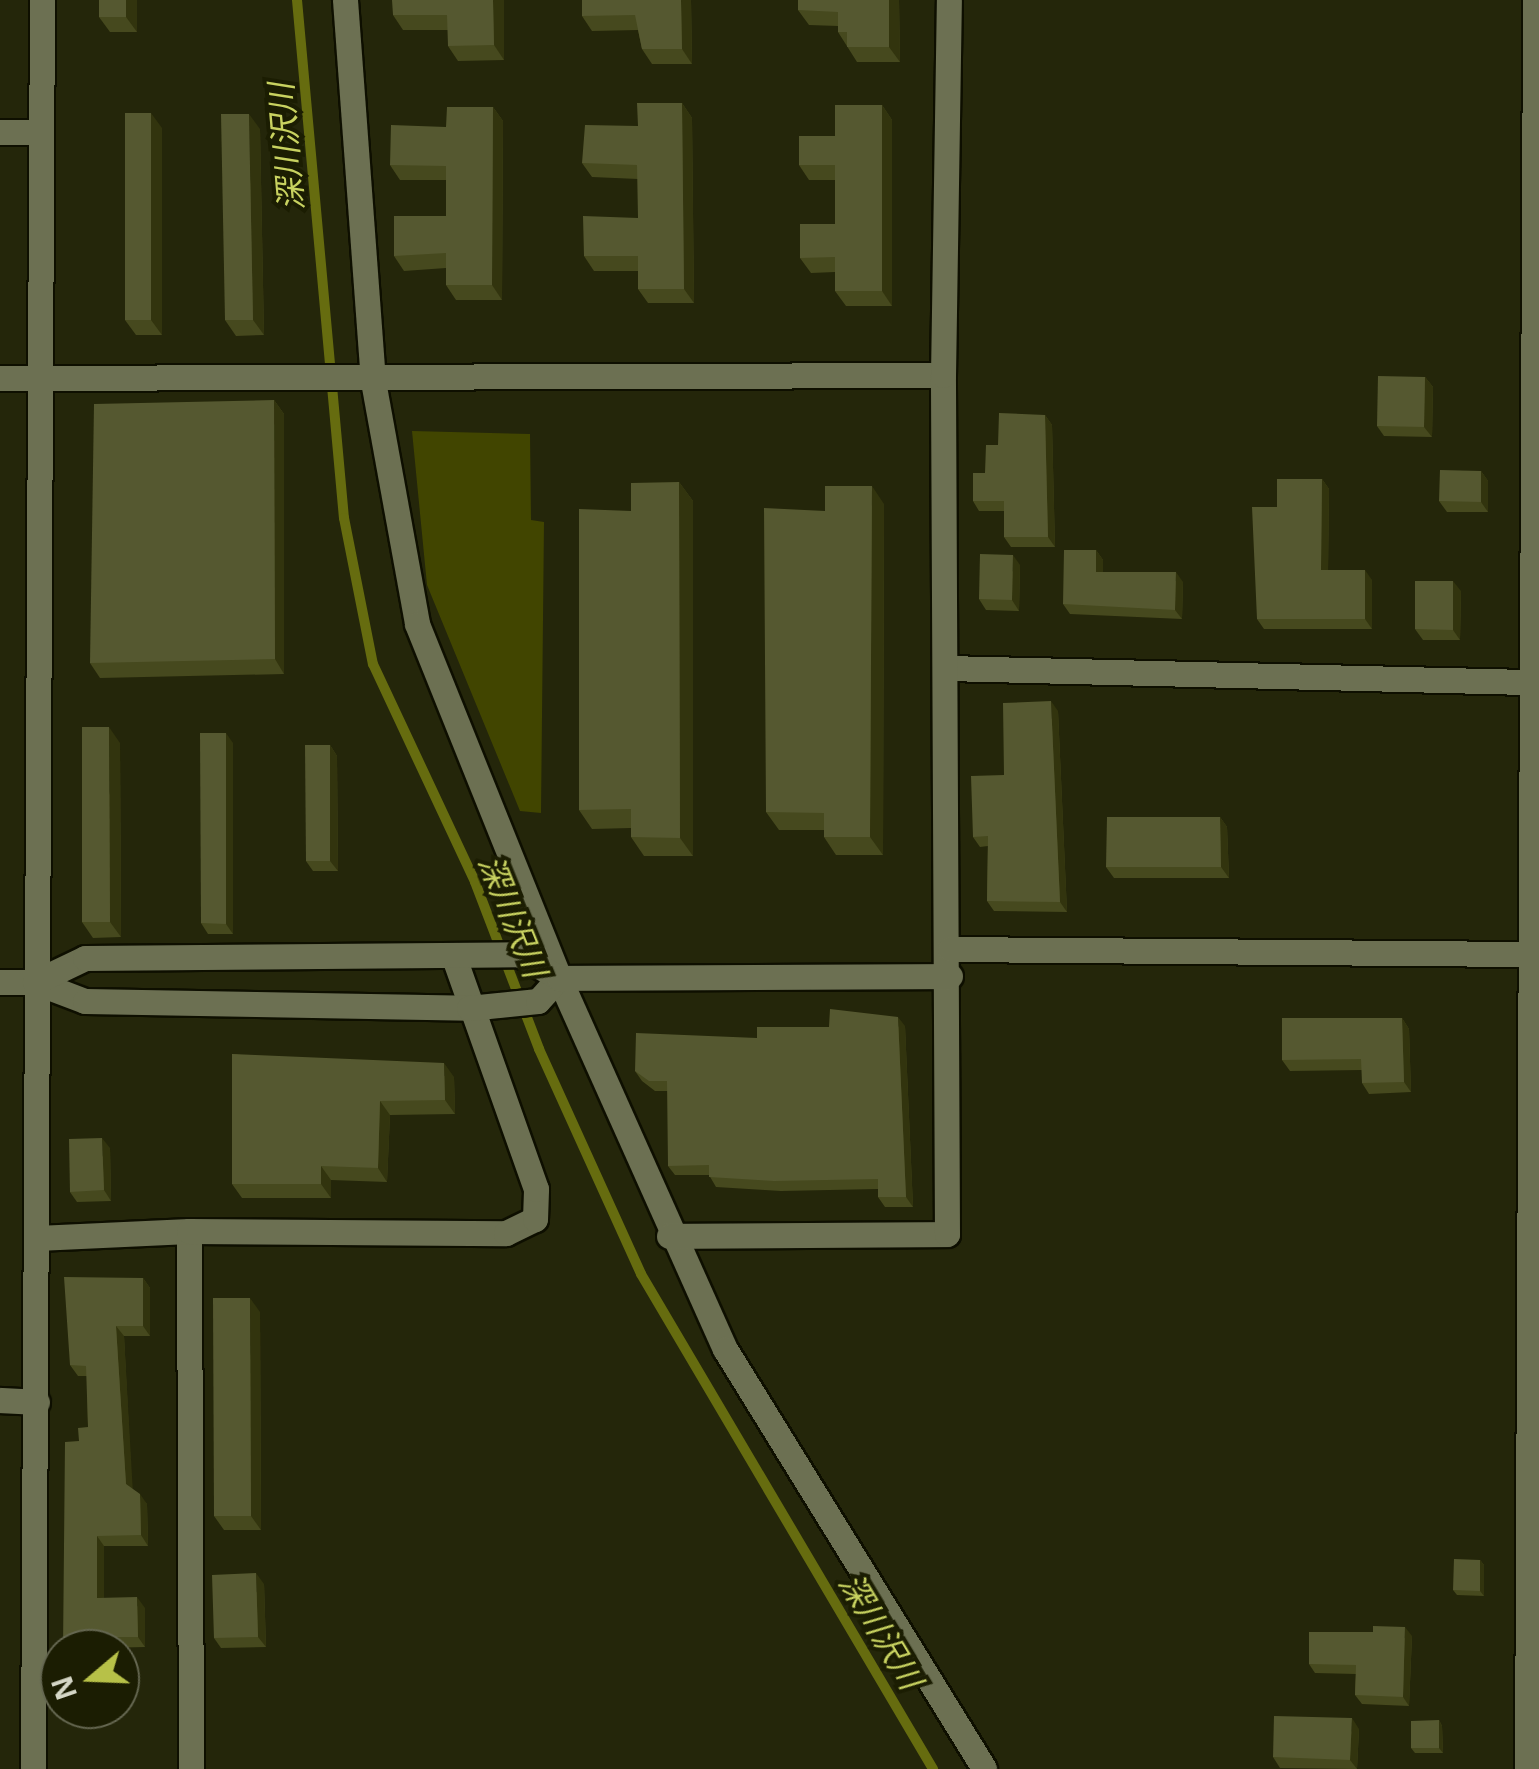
<!DOCTYPE html>
<html>
<head>
<meta charset="utf-8">
<style>
	body { margin:0 }
	#map { position:relative; width:1539px; height:1769px; overflow:hidden; background:#24260a; font-family:"Open Sans","Noto Sans JP",sans-serif }
	div>[style] { position:absolute }
	[style*='--x'] { left:calc(var(--x)*1px); top:calc(var(--y)*1px); width:calc(var(--w)*1px); rotate:calc(var(--a)*1deg) }
	.green>* { inset:0; background:#414500 }
	.stream>* { height:10px; margin:-5px; padding:0 5px; transform-origin:5px; border-radius:5px; background:#666c0f }
	.roads { filter:drop-shadow(2px 0 #0e0f00) drop-shadow(-2px 0 #0e0f00) drop-shadow(0 2px #0e0f00) drop-shadow(0 -2px #0e0f00) }
	.minor>* { height:25px; margin:-12.5px; padding:0 12.5px; transform-origin:12.5px; border-radius:12.5px; background:#6c7052 }
	.tertiary>* { height:25px; margin:-12.5px; padding:0 12.5px; transform-origin:12.5px; border-radius:12.5px; background:#6c7052 }
	.wall>* { inset:0; background:#46491e }
	.shaded-wall>* { inset:0; background:#32340e }
	.building>* { inset:0; background:#555830 }
	span { translate:-50% -50%; white-space:nowrap; text-align:center; line-height:1.15; -webkit-text-stroke:8px #1b1d02; paint-order:stroke }
	.water-label { font-size:32px; color:#c8d260; font-style:italic }
	.north { position:absolute; left:40px; top:1629px; width:100px; height:100px; box-sizing:border-box; background:#1b1d02; border:2px solid #656751; border-radius:50%; rotate:251deg; font-size:28px; font-weight:700; line-height:40px; text-align:center; color:#d5d7c7 }
	.north::after { content:''; display:block; margin:auto; width:35px; height:45px; background:#b7c148; clip-path:polygon(50% 0,100% 100%,50% 72%,0 100%) }
</style>
</head>
<body>
<div id="map">
	<div class="green">
		<i style="clip-path:polygon(412px 431px,530px 434px,531px 520px,544px 522px,541px 813px,520px 811px,427px 585px)"></i>
	</div>
	<div class="stream">
		<i style="--x:297;--y:0;--w:520;--a:84.82"></i>
		<i style="--x:344;--y:518;--w:149;--a:78.8"></i>
		<i style="--x:373;--y:664;--w:241;--a:64.9"></i>
		<i style="--x:475;--y:882;--w:179;--a:69"></i>
		<i style="--x:539;--y:1049;--w:247;--a:65.6"></i>
		<i style="--x:641;--y:1274;--w:575;--a:59.46"></i>
	</div>
	<div class="roads">
		<div class="minor">
			<i style="--x:345;--y:0;--w:382;--a:85.8"></i>
			<i style="--x:373;--y:381;--w:247;--a:79.7"></i>
			<i style="--x:417;--y:624;--w:381;--a:68.1"></i>
			<i style="--x:559;--y:978;--w:406;--a:65.9"></i>
			<i style="--x:725;--y:1349;--w:493;--a:58.3"></i>
			<i style="--x:0;--y:132;--w:40;--a:0"></i>
			<i style="--x:0;--y:378;--w:943;--a:-0.18"></i>
			<i style="--x:946;--y:668;--w:583;--a:1.38"></i>
			<i style="--x:189;--y:1231;--w:538;--a:89.79"></i>
			<i style="--x:669;--y:1236;--w:278;--a:-0.4"></i>
			<i style="--x:947;--y:1234;--w:859;--a:-90.27"></i>
			<i style="--x:943;--y:375;--w:375;--a:-89.1"></i>
			<i style="--x:37;--y:1238;--w:152;--a:-2.6"></i>
			<i style="--x:189;--y:1231;--w:317;--a:0.4"></i>
			<i style="--x:506;--y:1233;--w:32;--a:-26"></i>
			<i style="--x:535;--y:1219;--w:30;--a:-88"></i>
			<i style="--x:536;--y:1189;--w:248;--a:-109.5"></i>
			<i style="--x:0;--y:1400;--w:37;--a:3"></i>
		</div>
		<div class="tertiary">
			<i style="--x:950;--y:949;--w:577;--a:0.5"></i>
			<i style="--x:0;--y:982;--w:35;--a:0"></i>
			<i style="--x:35;--y:982;--w:53;--a:20.8"></i>
			<i style="--x:85;--y:1001;--w:384;--a:1"></i>
			<i style="--x:469;--y:1008;--w:69;--a:-5.8"></i>
			<i style="--x:538;--y:1001;--w:31;--a:-48"></i>
			<i style="--x:35;--y:982;--w:55;--a:-25.6"></i>
			<i style="--x:85;--y:958;--w:434;--a:-0.5"></i>
			<i style="--x:519;--y:954;--w:47;--a:31"></i>
			<i style="--x:559;--y:978;--w:391;--a:-0.3"></i>
			<i style="--x:33;--y:1769;--w:1769;--a:-89.71"></i>
			<i style="--x:1527;--y:1769;--w:1769;--a:-89.74"></i>
		</div>
	</div>
	<div class="wall">
		<i style="clip-path:polygon(99px 0,137px 0,137px 32px,110px 32px,99px 17px)"></i>
		<i style="clip-path:polygon(504px 0,504px 60px,458px 61px,448px 46px,448px 30px,403px 30px,393px 15px)"></i>
		<i style="clip-path:polygon(691px 0,692px 64px,652px 64px,642px 49px,638px 30px,592px 31px,582px 16px)"></i>
		<i style="clip-path:polygon(899px 0,900px 62px,857px 62px,838px 32px,838px 26px,809px 25px,798px 10px)"></i>
		<i style="clip-path:polygon(682px 103px,692px 118px,694px 303px,648px 303px,638px 289px,638px 271px,594px 271px,584px 256px,638px 218px,638px 179px,592px 177px,582px 163px,638px 126px)"></i>
		<i style="clip-path:polygon(882px 105px,892px 120px,892px 306px,846px 306px,835px 291px,835px 272px,811px 273px,800px 258px,835px 224px,835px 180px,809px 180px,799px 165px,835px 136px)"></i>
		<i style="clip-path:polygon(493px 107px,503px 121px,502px 300px,456px 300px,446px 285px,446px 268px,404px 271px,394px 256px,446px 216px,446px 180px,400px 180px,390px 165px,446px 127px)"></i>
		<i style="clip-path:polygon(162px 128px,162px 335px,136px 335px,125px 320px)"></i>
		<i style="clip-path:polygon(260px 129px,264px 335px,236px 336px,225px 320px)"></i>
		<i style="clip-path:polygon(1425px 377px,1433px 387px,1432px 437px,1384px 436px,1377px 426px)"></i>
		<i style="clip-path:polygon(274px 400px,284px 414px,284px 674px,100px 678px,90px 663px)"></i>
		<i style="clip-path:polygon(1045px 415px,1052px 425px,1055px 547px,1011px 547px,1004px 537px,1004px 511px,979px 511px,973px 501px,998px 445px)"></i>
		<i style="clip-path:polygon(1481px 471px,1488px 481px,1488px 512px,1447px 512px,1439px 501px)"></i>
		<i style="clip-path:polygon(1322px 479px,1329px 489px,1328px 570px,1372px 580px,1372px 629px,1264px 629px,1257px 619px,1277px 507px)"></i>
		<i style="clip-path:polygon(679px 482px,693px 501px,693px 856px,644px 856px,631px 837px,631px 828px,592px 829px,579px 810px,631px 511px)"></i>
		<i style="clip-path:polygon(884px 504px,883px 855px,836px 855px,824px 837px,824px 830px,779px 830px,766px 812px,825px 511px)"></i>
		<i style="clip-path:polygon(1096px 550px,1103px 560px,1103px 572px,1183px 582px,1182px 619px,1070px 614px,1063px 604px)"></i>
		<i style="clip-path:polygon(1020px 565px,1019px 611px,986px 610px,979px 599px)"></i>
		<i style="clip-path:polygon(1461px 591px,1460px 640px,1423px 640px,1415px 629px)"></i>
		<i style="clip-path:polygon(1058px 711px,1067px 912px,994px 911px,987px 901px,988px 846px,980px 847px,973px 837px,1004px 775px)"></i>
		<i style="clip-path:polygon(120px 743px,121px 937px,93px 938px,82px 922px)"></i>
		<i style="clip-path:polygon(233px 743px,233px 934px,208px 934px,201px 923px)"></i>
		<i style="clip-path:polygon(330px 745px,337px 756px,338px 871px,313px 871px,306px 861px)"></i>
		<i style="clip-path:polygon(1220px 817px,1227px 827px,1229px 878px,1114px 878px,1106px 867px)"></i>
		<i style="clip-path:polygon(1402px 1018px,1409px 1029px,1411px 1092px,1369px 1094px,1362px 1083px,1362px 1070px,1290px 1071px,1282px 1060px)"></i>
		<i style="clip-path:polygon(905px 1026px,913px 1207px,885px 1207px,878px 1197px,878px 1189px,781px 1191px,716px 1187px,709px 1175px,675px 1175px,668px 1166px,668px 1091px,655px 1091px,642px 1081px,635px 1071px,757px 1038px)"></i>
		<i style="clip-path:polygon(232px 1054px,454px 1077px,455px 1114px,390px 1115px,387px 1182px,331px 1180px,331px 1198px,242px 1198px,232px 1184px)"></i>
		<i style="clip-path:polygon(110px 1148px,111px 1201px,77px 1202px,70px 1192px)"></i>
		<i style="clip-path:polygon(143px 1278px,150px 1288px,150px 1336px,124px 1336px,132px 1489px,147px 1504px,148px 1546px,104px 1546px,104px 1598px,145px 1608px,145px 1647px,63px 1649px,88px 1427px,87px 1376px,78px 1376px,70px 1365px)"></i>
		<i style="clip-path:polygon(260px 1312px,261px 1530px,224px 1530px,214px 1516px)"></i>
		<i style="clip-path:polygon(1480px 1560px,1484px 1565px,1484px 1596px,1457px 1595px,1453px 1590px)"></i>
		<i style="clip-path:polygon(264px 1584px,266px 1647px,221px 1648px,214px 1638px)"></i>
		<i style="clip-path:polygon(1412px 1636px,1409px 1706px,1362px 1704px,1355px 1695px,1356px 1674px,1315px 1673px,1309px 1664px)"></i>
		<i style="clip-path:polygon(1439px 1720px,1442px 1726px,1443px 1753px,1415px 1753px,1411px 1748px)"></i>
		<i style="clip-path:polygon(1359px 1729px,1357px 1769px,1280px 1768px,1273px 1757px)"></i>
	</div>
	<div class="shaded-wall">
		<i style="clip-path:polygon(126px 0,137px 0,137px 32px,126px 17px)"></i>
		<i style="clip-path:polygon(493px 0,504px 0,504px 60px,494px 45px)"></i>
		<i style="clip-path:polygon(681px 0,691px 0,692px 64px,682px 49px)"></i>
		<i style="clip-path:polygon(889px 0,899px 0,900px 62px,889px 47px)"></i>
		<i style="clip-path:polygon(682px 103px,692px 118px,694px 303px,684px 289px)"></i>
		<i style="clip-path:polygon(882px 105px,892px 120px,892px 306px,882px 291px)"></i>
		<i style="clip-path:polygon(493px 107px,503px 121px,502px 300px,492px 285px)"></i>
		<i style="clip-path:polygon(151px 113px,162px 128px,162px 335px,151px 320px)"></i>
		<i style="clip-path:polygon(249px 114px,260px 129px,264px 335px,253px 320px)"></i>
		<i style="clip-path:polygon(1425px 377px,1433px 387px,1432px 437px,1424px 427px)"></i>
		<i style="clip-path:polygon(274px 400px,284px 414px,284px 674px,275px 659px)"></i>
		<i style="clip-path:polygon(1045px 415px,1052px 425px,1055px 547px,1048px 537px)"></i>
		<i style="clip-path:polygon(1481px 471px,1488px 481px,1488px 512px,1481px 502px)"></i>
		<i style="clip-path:polygon(1322px 479px,1329px 489px,1328px 580px,1321px 570px)"></i>
		<i style="clip-path:polygon(679px 482px,693px 501px,693px 856px,680px 838px)"></i>
		<i style="clip-path:polygon(872px 486px,884px 504px,883px 855px,870px 837px)"></i>
		<i style="clip-path:polygon(1096px 550px,1103px 560px,1103px 581px,1096px 572px)"></i>
		<i style="clip-path:polygon(1013px 555px,1020px 565px,1019px 611px,1012px 600px)"></i>
		<i style="clip-path:polygon(1365px 570px,1372px 580px,1372px 629px,1365px 619px)"></i>
		<i style="clip-path:polygon(1176px 572px,1183px 582px,1182px 619px,1175px 610px)"></i>
		<i style="clip-path:polygon(1453px 581px,1461px 591px,1460px 640px,1453px 630px)"></i>
		<i style="clip-path:polygon(1051px 701px,1058px 711px,1067px 912px,1060px 902px)"></i>
		<i style="clip-path:polygon(109px 727px,120px 743px,121px 937px,110px 922px)"></i>
		<i style="clip-path:polygon(226px 733px,233px 743px,233px 934px,226px 924px)"></i>
		<i style="clip-path:polygon(330px 745px,337px 756px,338px 871px,330px 861px)"></i>
		<i style="clip-path:polygon(1220px 817px,1227px 827px,1229px 878px,1221px 867px)"></i>
		<i style="clip-path:polygon(898px 1017px,905px 1026px,913px 1207px,906px 1197px)"></i>
		<i style="clip-path:polygon(1402px 1018px,1409px 1029px,1411px 1092px,1404px 1082px)"></i>
		<i style="clip-path:polygon(444px 1063px,454px 1077px,455px 1114px,445px 1100px)"></i>
		<i style="clip-path:polygon(380px 1101px,390px 1115px,387px 1182px,378px 1168px)"></i>
		<i style="clip-path:polygon(102px 1138px,110px 1148px,111px 1201px,104px 1190px)"></i>
		<i style="clip-path:polygon(321px 1166px,331px 1180px,331px 1198px,321px 1184px)"></i>
		<i style="clip-path:polygon(143px 1278px,150px 1288px,150px 1336px,143px 1326px)"></i>
		<i style="clip-path:polygon(250px 1298px,260px 1312px,261px 1530px,251px 1516px)"></i>
		<i style="clip-path:polygon(116px 1326px,124px 1336px,133px 1494px,126px 1484px)"></i>
		<i style="clip-path:polygon(140px 1494px,147px 1504px,148px 1546px,141px 1535px)"></i>
		<i style="clip-path:polygon(97px 1536px,104px 1546px,104px 1608px,97px 1598px)"></i>
		<i style="clip-path:polygon(1480px 1560px,1484px 1565px,1484px 1596px,1480px 1591px)"></i>
		<i style="clip-path:polygon(256px 1573px,264px 1584px,266px 1647px,258px 1637px)"></i>
		<i style="clip-path:polygon(137px 1597px,145px 1608px,145px 1647px,138px 1637px)"></i>
		<i style="clip-path:polygon(1405px 1627px,1412px 1636px,1409px 1706px,1403px 1697px)"></i>
		<i style="clip-path:polygon(110px 1637px,118px 1648px,118px 1649px,111px 1649px)"></i>
		<i style="clip-path:polygon(1352px 1718px,1359px 1729px,1357px 1769px,1350px 1760px)"></i>
		<i style="clip-path:polygon(1439px 1720px,1442px 1726px,1443px 1753px,1439px 1748px)"></i>
	</div>
	<div class="building">
		<i style="clip-path:polygon(99px 0,126px 0,126px 17px,99px 17px)"></i>
		<i style="clip-path:polygon(392px 0,493px 0,494px 45px,448px 46px,447px 15px,393px 15px)"></i>
		<i style="clip-path:polygon(582px 0,681px 0,682px 49px,642px 49px,635px 15px,582px 16px)"></i>
		<i style="clip-path:polygon(798px 0,889px 0,889px 47px,847px 47px,847px 32px,838px 32px,838px 12px,798px 10px)"></i>
		<i style="clip-path:polygon(637px 103px,682px 103px,684px 289px,638px 289px,638px 256px,584px 256px,583px 216px,638px 218px,637px 165px,582px 163px,585px 125px,638px 126px)"></i>
		<i style="clip-path:polygon(835px 105px,882px 105px,882px 291px,835px 291px,835px 257px,800px 258px,800px 224px,835px 224px,835px 165px,799px 165px,799px 136px,835px 136px)"></i>
		<i style="clip-path:polygon(447px 107px,493px 107px,492px 285px,446px 285px,446px 253px,394px 256px,394px 216px,446px 216px,446px 166px,390px 165px,391px 125px,446px 127px)"></i>
		<i style="clip-path:polygon(125px 113px,151px 113px,151px 320px,125px 320px)"></i>
		<i style="clip-path:polygon(221px 114px,249px 114px,253px 320px,225px 320px)"></i>
		<i style="clip-path:polygon(1378px 376px,1425px 377px,1424px 427px,1377px 426px)"></i>
		<i style="clip-path:polygon(274px 400px,275px 659px,90px 663px,94px 404px)"></i>
		<i style="clip-path:polygon(999px 413px,1045px 415px,1048px 537px,1004px 537px,1004px 501px,973px 501px,973px 473px,985px 473px,986px 445px,998px 445px)"></i>
		<i style="clip-path:polygon(1440px 470px,1481px 471px,1481px 502px,1439px 501px)"></i>
		<i style="clip-path:polygon(1277px 479px,1322px 479px,1321px 570px,1365px 570px,1365px 619px,1257px 619px,1252px 507px,1277px 507px)"></i>
		<i style="clip-path:polygon(679px 482px,680px 838px,631px 837px,631px 809px,579px 810px,579px 509px,631px 511px,631px 483px)"></i>
		<i style="clip-path:polygon(825px 486px,872px 486px,870px 837px,824px 837px,824px 813px,766px 812px,764px 508px,825px 511px)"></i>
		<i style="clip-path:polygon(1064px 550px,1096px 550px,1096px 572px,1176px 572px,1175px 610px,1063px 604px)"></i>
		<i style="clip-path:polygon(980px 554px,1013px 555px,1012px 600px,979px 599px)"></i>
		<i style="clip-path:polygon(1415px 581px,1453px 581px,1453px 630px,1415px 629px)"></i>
		<i style="clip-path:polygon(1051px 701px,1060px 902px,987px 901px,988px 836px,973px 837px,971px 776px,1004px 775px,1003px 703px)"></i>
		<i style="clip-path:polygon(82px 727px,109px 727px,110px 922px,82px 922px)"></i>
		<i style="clip-path:polygon(200px 733px,226px 733px,226px 924px,201px 923px)"></i>
		<i style="clip-path:polygon(305px 745px,330px 745px,330px 861px,306px 861px)"></i>
		<i style="clip-path:polygon(1107px 817px,1220px 817px,1221px 867px,1106px 867px)"></i>
		<i style="clip-path:polygon(830px 1009px,898px 1017px,906px 1197px,878px 1197px,878px 1179px,774px 1181px,709px 1177px,709px 1165px,668px 1166px,667px 1081px,649px 1081px,635px 1071px,636px 1033px,757px 1038px,757px 1027px,829px 1027px)"></i>
		<i style="clip-path:polygon(1282px 1018px,1402px 1018px,1404px 1082px,1362px 1083px,1361px 1059px,1282px 1060px)"></i>
		<i style="clip-path:polygon(232px 1054px,444px 1063px,445px 1100px,380px 1101px,378px 1168px,321px 1166px,321px 1184px,232px 1184px)"></i>
		<i style="clip-path:polygon(102px 1138px,104px 1190px,70px 1192px,69px 1139px)"></i>
		<i style="clip-path:polygon(64px 1277px,143px 1278px,143px 1326px,116px 1326px,126px 1484px,140px 1494px,141px 1535px,97px 1536px,97px 1598px,137px 1597px,138px 1637px,110px 1637px,111px 1649px,63px 1649px,65px 1442px,79px 1441px,78px 1428px,88px 1427px,86px 1366px,70px 1365px)"></i>
		<i style="clip-path:polygon(213px 1298px,250px 1298px,251px 1516px,214px 1516px)"></i>
		<i style="clip-path:polygon(1454px 1559px,1480px 1560px,1480px 1591px,1453px 1590px)"></i>
		<i style="clip-path:polygon(256px 1573px,258px 1637px,214px 1638px,212px 1575px)"></i>
		<i style="clip-path:polygon(1373px 1626px,1405px 1627px,1403px 1697px,1355px 1695px,1356px 1665px,1309px 1664px,1309px 1632px,1373px 1632px)"></i>
		<i style="clip-path:polygon(1274px 1716px,1352px 1718px,1350px 1760px,1273px 1757px)"></i>
		<i style="clip-path:polygon(1439px 1720px,1439px 1748px,1411px 1748px,1411px 1721px)"></i>
	</div>
	<div class="water-label">
		<span style="left:286px;top:147px;rotate:-95deg">深川沢川</span>
		<span style="left:513px;top:916px;rotate:68deg">深川沢川</span>
		<span style="left:881px;top:1631px;rotate:59deg">深川沢川</span>
	</div>
	<div class="north">N</div>
</div>
</body>
</html>
